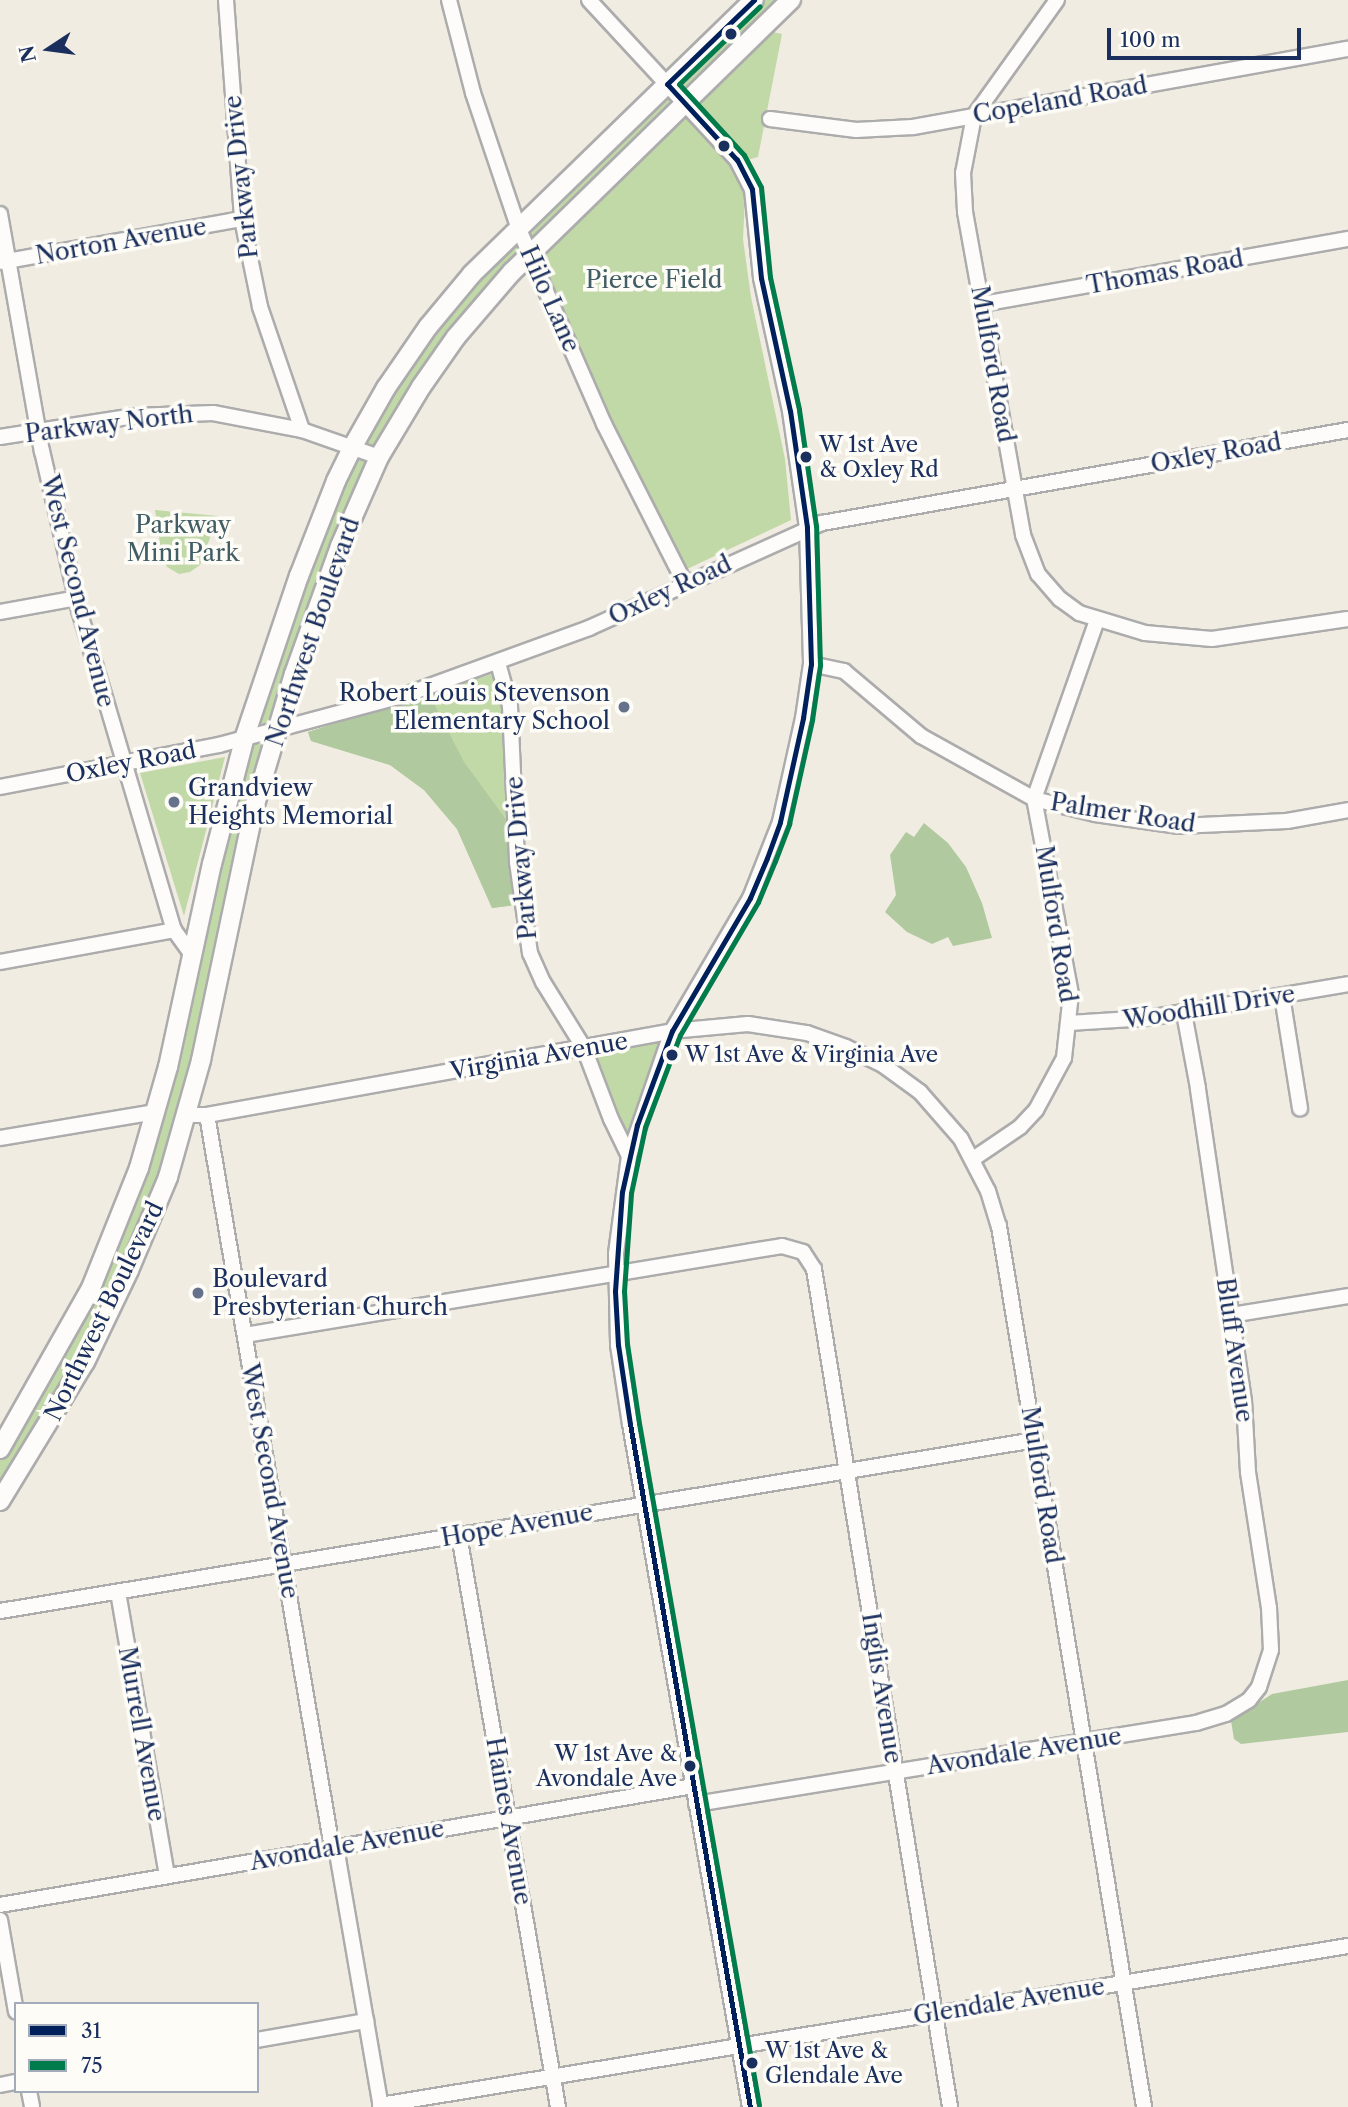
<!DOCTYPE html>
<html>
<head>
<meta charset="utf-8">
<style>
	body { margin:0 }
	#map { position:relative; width:1348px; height:2107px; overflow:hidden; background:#f1ece2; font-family:"Libre Caslon Text",serif }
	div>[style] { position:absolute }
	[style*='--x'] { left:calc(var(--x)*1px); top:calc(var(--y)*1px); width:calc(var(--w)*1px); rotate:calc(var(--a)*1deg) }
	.green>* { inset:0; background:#c1d8a7 }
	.forest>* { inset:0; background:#b0c99f }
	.roads { filter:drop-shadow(2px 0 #acacac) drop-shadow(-2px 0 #acacac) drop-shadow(0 2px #acacac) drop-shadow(0 -2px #acacac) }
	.minor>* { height:14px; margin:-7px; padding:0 7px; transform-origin:7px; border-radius:7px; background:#fdfcfb }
	.major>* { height:18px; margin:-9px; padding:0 9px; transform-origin:9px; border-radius:9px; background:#fdfcfb }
	.bus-1>* { height:5px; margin:-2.5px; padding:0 2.5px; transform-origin:2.5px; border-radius:2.5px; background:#00205b }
	.bus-2>* { height:5px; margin:-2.5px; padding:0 2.5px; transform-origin:2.5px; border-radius:2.5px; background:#007b4b }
	.dots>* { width:19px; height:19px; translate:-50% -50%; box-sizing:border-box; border:4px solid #fdfcf7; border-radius:50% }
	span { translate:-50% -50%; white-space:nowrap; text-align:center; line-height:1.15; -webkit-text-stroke:7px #fdfcf7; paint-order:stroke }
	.bus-label { font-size:22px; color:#1b2f5e }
	.left { translate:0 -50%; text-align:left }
	.right { translate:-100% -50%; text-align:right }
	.street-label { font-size:24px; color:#1b2f5e }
	.park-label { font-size:24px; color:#415d66 }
	.poi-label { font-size:24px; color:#1b2f5e }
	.legend { position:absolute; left:14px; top:2002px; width:245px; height:91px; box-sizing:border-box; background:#fdfcf7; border:2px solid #a3aaba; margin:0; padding:9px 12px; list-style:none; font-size:21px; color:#1b2f5e }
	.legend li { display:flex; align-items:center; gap:14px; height:35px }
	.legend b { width:35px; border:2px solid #a3aaba }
	.north { position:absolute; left:14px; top:14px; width:70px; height:70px; -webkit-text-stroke:5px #fdfcf7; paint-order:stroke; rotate:257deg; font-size:19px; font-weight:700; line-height:28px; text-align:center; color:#1b2f5e }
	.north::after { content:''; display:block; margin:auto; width:24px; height:32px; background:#1b2f5e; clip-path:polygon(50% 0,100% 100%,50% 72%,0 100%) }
	.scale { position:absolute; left:1107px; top:28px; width:194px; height:32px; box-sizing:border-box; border:4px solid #1b2f5e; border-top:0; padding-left:9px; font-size:21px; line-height:24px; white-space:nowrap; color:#1b2f5e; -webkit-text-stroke:5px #fdfcf7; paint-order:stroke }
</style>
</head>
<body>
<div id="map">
	<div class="green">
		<i style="clip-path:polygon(754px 0,791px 0,512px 272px,379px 457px,294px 674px,201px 1060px,129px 1270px,0 1501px,0 1449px,122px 1214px,212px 864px,336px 481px,428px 327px)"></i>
		<i style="clip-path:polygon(773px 32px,782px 34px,758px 157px,747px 160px,743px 239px,751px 297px,785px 459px,791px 520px,685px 570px,610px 421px,542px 257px)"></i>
		<i style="clip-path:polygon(155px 510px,218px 516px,200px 565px,190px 572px,179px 574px,167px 567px,162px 557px)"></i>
		<i style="clip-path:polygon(492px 674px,505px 717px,515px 905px,492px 908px,457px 829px,424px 790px,390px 765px,311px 741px,308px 732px)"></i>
		<i style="clip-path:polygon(225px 757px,184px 916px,140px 773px)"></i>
		<i style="clip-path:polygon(663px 1036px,627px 1142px,588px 1050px)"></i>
	</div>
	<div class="forest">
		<i style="clip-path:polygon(429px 694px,464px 762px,510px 825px,515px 905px,492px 908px,457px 829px,424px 790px,390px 765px,311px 741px,308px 732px)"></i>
		<i style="clip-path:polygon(924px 823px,948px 843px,966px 867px,982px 903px,992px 938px,953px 946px,948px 937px,932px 944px,907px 932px,885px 912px,896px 895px,890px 855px,906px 832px,914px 837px)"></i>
		<i style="clip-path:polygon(1348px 1680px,1348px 1732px,1241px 1744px,1234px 1739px,1231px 1721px,1272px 1694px)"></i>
	</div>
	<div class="roads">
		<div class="minor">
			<i style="--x:226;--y:0;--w:220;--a:85.8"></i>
			<i style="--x:242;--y:219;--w:90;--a:78.4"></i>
			<i style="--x:260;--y:307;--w:130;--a:71.1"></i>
			<i style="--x:449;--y:0;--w:96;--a:75.5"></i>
			<i style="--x:473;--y:93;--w:141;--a:71.4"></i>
			<i style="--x:518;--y:227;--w:215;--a:66.4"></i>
			<i style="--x:604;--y:424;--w:179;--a:63.1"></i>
			<i style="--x:589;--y:0;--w:218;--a:47.2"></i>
			<i style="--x:737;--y:160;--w:33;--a:63"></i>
			<i style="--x:752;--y:189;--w:89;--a:84.2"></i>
			<i style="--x:761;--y:278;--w:136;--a:77.7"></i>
			<i style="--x:790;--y:411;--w:117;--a:81.7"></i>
			<i style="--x:807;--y:527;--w:137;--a:88.3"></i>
			<i style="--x:811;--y:664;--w:55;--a:98.4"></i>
			<i style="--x:803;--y:718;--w:107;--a:102.5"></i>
			<i style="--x:780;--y:822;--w:82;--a:111.5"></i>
			<i style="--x:750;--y:898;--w:154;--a:120.4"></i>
			<i style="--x:672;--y:1031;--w:132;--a:109"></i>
			<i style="--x:629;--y:1156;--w:99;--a:97.6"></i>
			<i style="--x:616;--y:1254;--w:91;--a:88.7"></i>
			<i style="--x:618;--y:1345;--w:80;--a:81.4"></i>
			<i style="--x:630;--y:1424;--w:693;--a:80.04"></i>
			<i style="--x:1057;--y:0;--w:143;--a:125.6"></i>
			<i style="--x:974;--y:116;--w:58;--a:100.9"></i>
			<i style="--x:963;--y:173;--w:39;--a:87"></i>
			<i style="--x:965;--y:212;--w:328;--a:79.8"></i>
			<i style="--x:1023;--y:535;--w:42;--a:69"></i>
			<i style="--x:1038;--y:574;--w:33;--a:49"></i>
			<i style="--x:1060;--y:599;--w:24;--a:36"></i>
			<i style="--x:1079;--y:613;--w:69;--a:16.9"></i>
			<i style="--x:1145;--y:633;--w:67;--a:5.1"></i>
			<i style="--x:1212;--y:639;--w:137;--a:-8.4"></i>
			<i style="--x:770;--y:119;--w:87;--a:7.3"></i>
			<i style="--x:856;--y:130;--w:57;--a:-3"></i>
			<i style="--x:913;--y:127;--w:442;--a:-10.2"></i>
			<i style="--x:0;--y:214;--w:241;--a:80"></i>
			<i style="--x:42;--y:451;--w:163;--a:76.9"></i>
			<i style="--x:79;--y:610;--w:334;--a:73.5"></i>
			<i style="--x:174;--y:930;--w:32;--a:54"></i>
			<i style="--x:2;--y:262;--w:244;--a:-10.2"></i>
			<i style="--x:983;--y:304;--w:371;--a:-10.1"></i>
			<i style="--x:0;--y:437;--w:136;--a:-8.9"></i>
			<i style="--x:134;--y:416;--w:79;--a:-2.2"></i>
			<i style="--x:213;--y:413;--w:91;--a:10.8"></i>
			<i style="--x:302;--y:430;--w:82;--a:19.3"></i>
			<i style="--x:0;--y:612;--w:78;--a:-10.3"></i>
			<i style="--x:498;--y:663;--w:45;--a:74.4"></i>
			<i style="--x:510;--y:706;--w:156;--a:87.4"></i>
			<i style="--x:517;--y:862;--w:92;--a:81.9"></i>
			<i style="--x:530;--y:953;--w:32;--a:66"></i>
			<i style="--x:543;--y:982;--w:78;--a:58.2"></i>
			<i style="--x:584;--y:1048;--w:76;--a:69.2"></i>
			<i style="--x:611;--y:1119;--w:41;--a:64.1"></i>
			<i style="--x:811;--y:664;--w:34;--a:12"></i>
			<i style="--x:844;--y:671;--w:101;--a:40.2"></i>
			<i style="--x:921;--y:736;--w:129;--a:29.1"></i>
			<i style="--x:1034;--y:799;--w:63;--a:13.8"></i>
			<i style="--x:1095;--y:814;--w:85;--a:8.1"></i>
			<i style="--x:1179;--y:826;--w:108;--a:-2.7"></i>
			<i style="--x:1287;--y:821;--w:62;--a:-10.2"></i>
			<i style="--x:0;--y:787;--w:223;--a:-10.9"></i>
			<i style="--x:219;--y:745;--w:193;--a:-15"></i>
			<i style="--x:405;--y:695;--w:196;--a:-20"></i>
			<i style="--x:589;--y:628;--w:256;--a:-24.3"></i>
			<i style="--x:822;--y:523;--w:534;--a:-10.03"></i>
			<i style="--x:0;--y:962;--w:177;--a:-10.4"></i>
			<i style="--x:1282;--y:996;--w:114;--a:80.9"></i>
			<i style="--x:1069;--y:1023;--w:79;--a:-3.6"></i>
			<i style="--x:1148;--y:1018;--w:203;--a:-9.6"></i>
			<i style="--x:185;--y:1115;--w:22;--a:0"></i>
			<i style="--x:207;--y:1115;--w:473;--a:-10.2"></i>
			<i style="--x:672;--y:1031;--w:76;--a:-5.3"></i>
			<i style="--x:748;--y:1024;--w:60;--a:8.7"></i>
			<i style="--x:807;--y:1033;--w:41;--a:19.7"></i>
			<i style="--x:846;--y:1047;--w:41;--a:25.9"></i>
			<i style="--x:883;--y:1065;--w:46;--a:36.1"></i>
			<i style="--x:920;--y:1092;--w:62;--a:48.9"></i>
			<i style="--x:961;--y:1139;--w:59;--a:62.6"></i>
			<i style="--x:988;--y:1191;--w:37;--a:73"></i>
			<i style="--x:999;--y:1226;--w:893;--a:80.65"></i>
			<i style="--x:207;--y:1115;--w:744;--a:80.32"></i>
			<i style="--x:0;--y:1138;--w:158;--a:-9.5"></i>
			<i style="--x:973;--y:1159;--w:57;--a:-34.2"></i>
			<i style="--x:1020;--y:1127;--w:23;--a:-47"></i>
			<i style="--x:1036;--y:1110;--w:59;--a:-61.7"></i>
			<i style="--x:1064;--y:1058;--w:64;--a:-83.8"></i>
			<i style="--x:1071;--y:994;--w:198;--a:-100.7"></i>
			<i style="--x:1034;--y:799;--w:190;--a:-70.6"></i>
			<i style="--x:1231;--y:1315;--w:119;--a:-9.2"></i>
			<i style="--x:245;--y:1335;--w:544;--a:-9.41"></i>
			<i style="--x:782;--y:1246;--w:22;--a:16"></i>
			<i style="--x:803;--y:1252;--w:20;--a:57"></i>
			<i style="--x:814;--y:1269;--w:849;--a:80.78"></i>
			<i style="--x:459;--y:1535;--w:581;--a:80.18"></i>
			<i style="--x:118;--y:1592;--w:287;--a:80.2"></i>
			<i style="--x:0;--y:1611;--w:1049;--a:-9.38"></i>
			<i style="--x:696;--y:1804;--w:507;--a:-9.2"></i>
			<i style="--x:1196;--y:1723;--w:31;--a:-17"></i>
			<i style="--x:1226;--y:1714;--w:27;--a:-31"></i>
			<i style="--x:1249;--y:1700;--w:16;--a:-52"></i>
			<i style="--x:1259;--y:1687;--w:39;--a:-72"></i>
			<i style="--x:1271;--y:1650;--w:42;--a:-92.7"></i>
			<i style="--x:1269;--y:1608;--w:138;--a:-98.8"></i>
			<i style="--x:1248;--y:1472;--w:71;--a:-93.2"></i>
			<i style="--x:1244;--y:1401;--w:316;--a:-98.4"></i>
			<i style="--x:1198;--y:1088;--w:76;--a:-100.6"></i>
			<i style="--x:336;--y:1847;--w:264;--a:80.2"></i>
			<i style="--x:0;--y:1905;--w:703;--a:-9.74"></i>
			<i style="--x:0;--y:1920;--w:93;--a:80.1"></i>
			<i style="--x:257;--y:2040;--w:111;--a:-9.9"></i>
			<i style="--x:0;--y:2085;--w:16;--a:-11"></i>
			<i style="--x:29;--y:2091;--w:16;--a:79"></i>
			<i style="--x:380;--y:2105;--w:981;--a:-9.33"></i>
		</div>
		<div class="major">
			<i style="--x:0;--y:1449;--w:185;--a:-60.5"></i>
			<i style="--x:91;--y:1288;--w:129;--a:-68.2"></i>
			<i style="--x:139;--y:1168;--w:105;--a:-74"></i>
			<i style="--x:168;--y:1067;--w:208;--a:-77.8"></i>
			<i style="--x:212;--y:864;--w:132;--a:-75.5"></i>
			<i style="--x:245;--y:736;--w:169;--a:-71.4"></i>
			<i style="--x:299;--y:576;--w:102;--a:-68.7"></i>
			<i style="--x:336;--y:481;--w:39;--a:-64"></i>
			<i style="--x:353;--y:446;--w:67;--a:-60.4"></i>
			<i style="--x:386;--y:388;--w:74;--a:-55.5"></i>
			<i style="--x:428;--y:327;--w:69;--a:-50.3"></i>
			<i style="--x:472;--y:274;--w:393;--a:-44.2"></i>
			<i style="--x:0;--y:1501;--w:163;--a:-58.6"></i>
			<i style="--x:85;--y:1362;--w:102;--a:-64.4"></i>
			<i style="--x:129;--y:1270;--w:101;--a:-67.2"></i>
			<i style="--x:168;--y:1177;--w:122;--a:-74.2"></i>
			<i style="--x:201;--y:1060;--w:258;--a:-78.1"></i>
			<i style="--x:254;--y:808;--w:140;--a:-73.4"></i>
			<i style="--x:294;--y:674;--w:136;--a:-70.2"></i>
			<i style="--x:340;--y:546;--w:97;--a:-66.3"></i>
			<i style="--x:379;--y:457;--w:82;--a:-59"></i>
			<i style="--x:421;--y:387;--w:61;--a:-55"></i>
			<i style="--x:456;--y:337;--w:86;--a:-49.3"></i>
			<i style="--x:512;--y:272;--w:390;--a:-44.3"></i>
		</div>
	</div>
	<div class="bus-1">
		<i style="--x:750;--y:2107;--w:693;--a:-99.96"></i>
		<i style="--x:630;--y:1424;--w:80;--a:-98.6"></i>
		<i style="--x:618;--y:1345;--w:54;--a:-93.2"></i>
		<i style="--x:615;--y:1291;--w:99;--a:-86"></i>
		<i style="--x:622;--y:1192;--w:69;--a:-77.4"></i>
		<i style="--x:637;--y:1125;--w:100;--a:-69.6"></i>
		<i style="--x:672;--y:1031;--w:154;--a:-59.6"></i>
		<i style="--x:750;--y:898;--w:43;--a:-67"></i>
		<i style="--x:767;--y:858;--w:38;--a:-70"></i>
		<i style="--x:780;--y:822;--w:107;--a:-77.5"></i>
		<i style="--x:803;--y:718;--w:55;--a:-81.6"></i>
		<i style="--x:811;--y:664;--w:137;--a:-91.7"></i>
		<i style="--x:807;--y:527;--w:117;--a:-98.3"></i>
		<i style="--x:790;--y:411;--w:136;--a:-102.3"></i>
		<i style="--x:761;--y:278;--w:89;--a:-95.8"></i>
		<i style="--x:752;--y:189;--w:33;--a:-117"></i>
		<i style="--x:737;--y:160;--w:103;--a:-132.6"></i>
		<i style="--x:667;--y:84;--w:121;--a:-44"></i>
	</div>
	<div class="bus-2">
		<i style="--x:759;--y:2105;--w:692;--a:-99.98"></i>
		<i style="--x:639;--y:1423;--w:80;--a:-98.6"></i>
		<i style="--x:627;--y:1344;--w:53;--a:-93.2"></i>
		<i style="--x:624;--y:1291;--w:98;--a:-85.9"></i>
		<i style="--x:631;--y:1193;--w:67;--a:-78"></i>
		<i style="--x:645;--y:1127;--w:98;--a:-69.2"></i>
		<i style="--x:680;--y:1035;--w:154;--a:-59.6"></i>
		<i style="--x:758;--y:902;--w:44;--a:-67.5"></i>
		<i style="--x:775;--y:861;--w:40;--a:-69"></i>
		<i style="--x:789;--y:824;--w:107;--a:-77.5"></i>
		<i style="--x:812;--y:720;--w:56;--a:-81.7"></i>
		<i style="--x:820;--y:665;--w:139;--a:-91.6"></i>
		<i style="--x:816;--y:526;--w:118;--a:-98.3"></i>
		<i style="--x:799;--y:409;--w:135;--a:-102.4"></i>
		<i style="--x:770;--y:277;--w:90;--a:-95.7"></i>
		<i style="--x:761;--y:187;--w:36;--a:-118"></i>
		<i style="--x:744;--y:155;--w:96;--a:-132.5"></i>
		<i style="--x:679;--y:84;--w:112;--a:-43.9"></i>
	</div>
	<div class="dots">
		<i style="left:731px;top:34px;background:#1b2f5e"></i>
		<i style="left:724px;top:146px;background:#1b2f5e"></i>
		<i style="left:806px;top:457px;background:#1b2f5e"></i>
		<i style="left:624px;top:707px;background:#66718c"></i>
		<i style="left:174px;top:802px;background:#66718c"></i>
		<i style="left:672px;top:1055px;background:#1b2f5e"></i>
		<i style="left:198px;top:1293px;background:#66718c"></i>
		<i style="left:690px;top:1766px;background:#1b2f5e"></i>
		<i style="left:752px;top:2063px;background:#1b2f5e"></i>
	</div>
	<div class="bus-label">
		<span class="left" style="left:819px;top:457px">W 1st Ave<br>&amp; Oxley Rd</span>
		<span class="left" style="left:685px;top:1055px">W 1st Ave &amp; Virginia Ave</span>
		<span class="right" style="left:677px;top:1766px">W 1st Ave &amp;<br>Avondale Ave</span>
		<span class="left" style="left:765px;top:2063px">W 1st Ave &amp;<br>Glendale Ave</span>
	</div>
	<div class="street-label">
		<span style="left:1060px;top:100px;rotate:-10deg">Copeland Road</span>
		<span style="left:241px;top:177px;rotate:-96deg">Parkway Drive</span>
		<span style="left:121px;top:241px;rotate:-10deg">Norton Avenue</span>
		<span style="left:1165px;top:272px;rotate:-10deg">Thomas Road</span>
		<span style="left:550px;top:299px;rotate:66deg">Hilo Lane</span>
		<span style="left:993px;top:364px;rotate:80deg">Mulford Road</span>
		<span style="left:109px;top:424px;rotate:-7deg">Parkway North</span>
		<span style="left:1216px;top:453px;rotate:-10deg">Oxley Road</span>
		<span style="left:670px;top:590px;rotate:-25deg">Oxley Road</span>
		<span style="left:78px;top:591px;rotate:76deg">West Second Avenue</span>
		<span style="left:313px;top:632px;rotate:-71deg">Northwest Boulevard</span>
		<span style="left:131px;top:762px;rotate:-11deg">Oxley Road</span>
		<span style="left:1123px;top:813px;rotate:9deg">Palmer Road</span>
		<span style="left:521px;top:858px;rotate:-95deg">Parkway Drive</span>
		<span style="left:1056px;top:924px;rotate:81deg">Mulford Road</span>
		<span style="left:1209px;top:1007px;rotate:-9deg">Woodhill Drive</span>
		<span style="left:539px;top:1056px;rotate:-10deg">Virginia Avenue</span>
		<span style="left:104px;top:1311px;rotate:-64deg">Northwest Boulevard</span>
		<span style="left:1235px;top:1350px;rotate:82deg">Bluff Avenue</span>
		<span style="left:270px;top:1481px;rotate:80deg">West Second Avenue</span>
		<span style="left:1042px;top:1485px;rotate:81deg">Mulford Road</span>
		<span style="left:517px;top:1525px;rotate:-10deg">Hope Avenue</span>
		<span style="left:882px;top:1688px;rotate:81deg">Inglis Avenue</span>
		<span style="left:142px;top:1734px;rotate:80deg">Murrell Avenue</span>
		<span style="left:1024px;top:1751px;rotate:-9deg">Avondale Avenue</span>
		<span style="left:509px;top:1821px;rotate:80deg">Haines Avenue</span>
		<span style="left:347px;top:1845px;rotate:-10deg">Avondale Avenue</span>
		<span style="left:1009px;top:2001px;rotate:-9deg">Glendale Avenue</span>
	</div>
	<div class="park-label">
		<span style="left:654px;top:280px">Pierce Field</span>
		<span style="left:183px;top:539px">Parkway<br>Mini Park</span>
	</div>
	<div class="poi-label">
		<span class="right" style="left:610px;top:707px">Robert Louis Stevenson<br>Elementary School</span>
		<span class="left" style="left:188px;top:802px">Grandview<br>Heights Memorial</span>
		<span class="left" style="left:212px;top:1293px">Boulevard<br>Presbyterian Church</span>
	</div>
	<ul class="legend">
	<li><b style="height:9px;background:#00205b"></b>31</li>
	<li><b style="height:9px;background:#007b4b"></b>75</li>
	</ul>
	<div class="north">N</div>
	<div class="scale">100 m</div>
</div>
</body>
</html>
